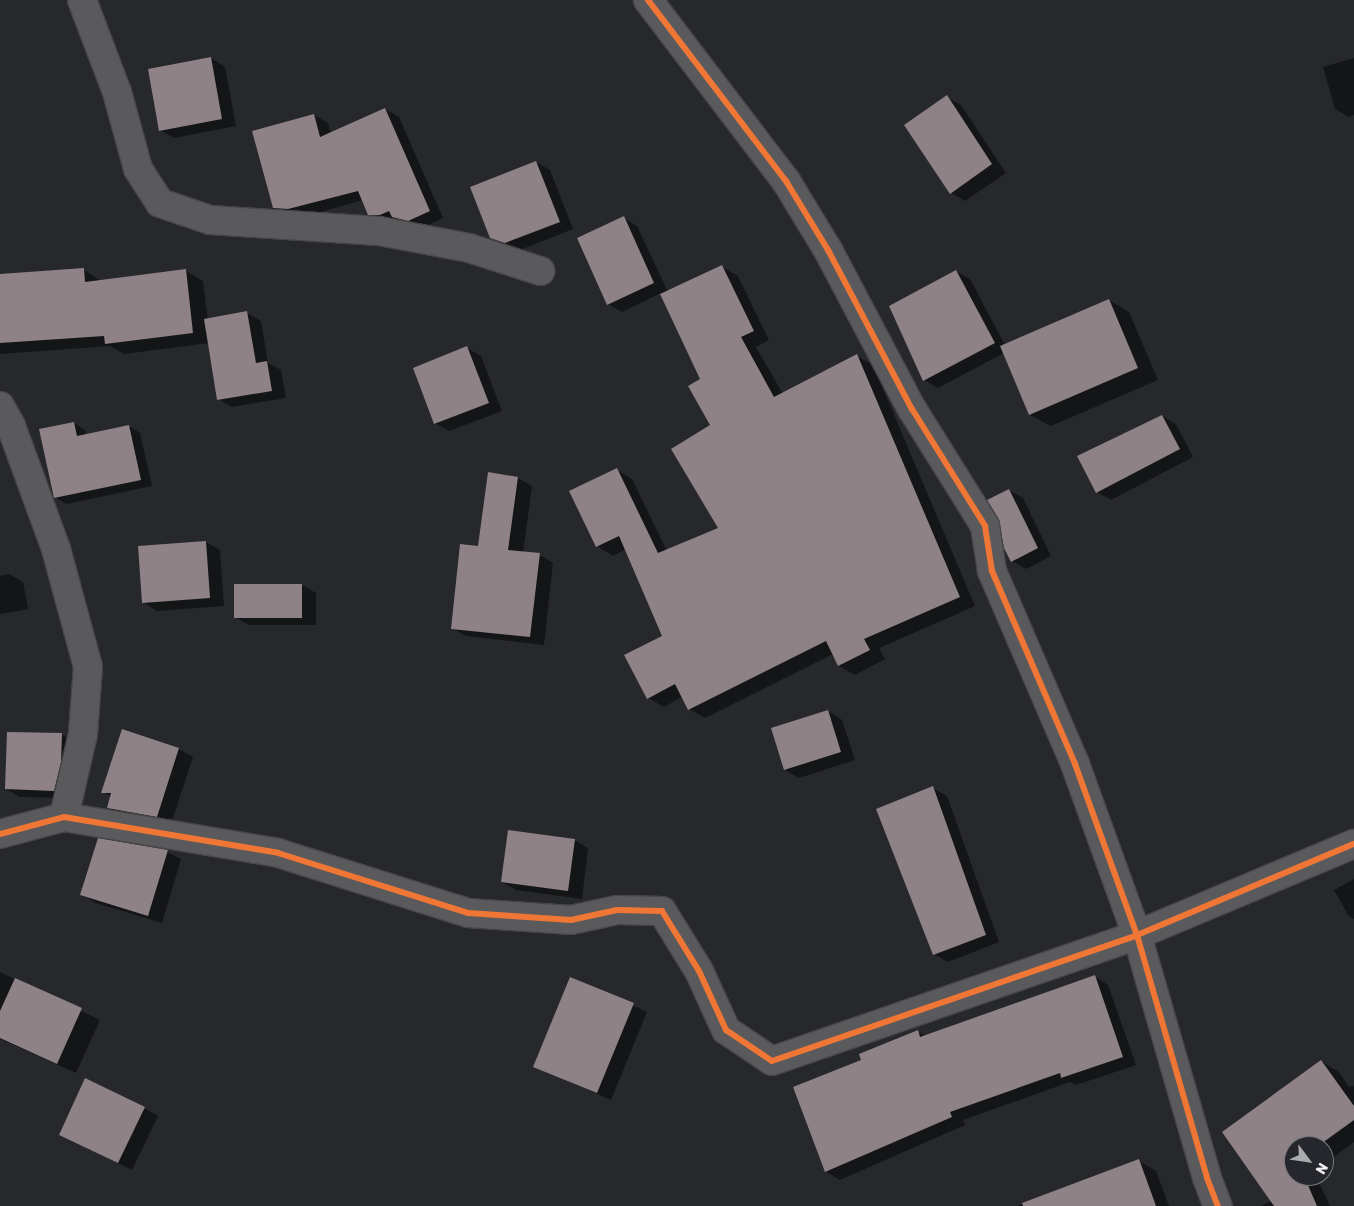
<!DOCTYPE html>
<html>
<head>
<meta charset="utf-8">
<style>
	body { margin:0 }
	#map { position:relative; width:1354px; height:1206px; overflow:hidden; background:#27282b; font-family:Rubik,sans-serif }
	div>[style] { position:absolute }
	[style*='--x'] { left:calc(var(--x)*1px); top:calc(var(--y)*1px); width:calc(var(--w)*1px); rotate:calc(var(--a)*1deg) }
	.shadow>* { inset:0; background:#0007 }
	.building>* { inset:0; background:#8e8287 }
	.roads { filter:drop-shadow(1px 0 #464649) drop-shadow(-1px 0 #464649) drop-shadow(0 1px #464649) drop-shadow(0 -1px #464649) }
	.street>* { height:28px; margin:-14px; padding:0 14px; transform-origin:14px; border-radius:14px; background:#5a5a5d }
	.cycleway>* { height:6px; margin:-3px; padding:0 3px; transform-origin:3px; border-radius:3px; background:#f07635 }
	span { translate:-50% -50%; white-space:nowrap; text-align:center; line-height:1.15; -webkit-text-stroke:5px #26272c; paint-order:stroke }
	.north { position:absolute; left:1284px; top:1136px; width:50px; height:50px; box-sizing:border-box; background:#26272c; border:1px solid #77787c; border-radius:50%; rotate:121deg; font-size:14px; font-weight:700; line-height:20px; text-align:center; color:#f1f1f5 }
	.north::after { content:''; display:block; margin:auto; width:18px; height:22px; background:#aaabae; clip-path:polygon(50% 0,100% 100%,50% 72%,0 100%) }
</style>
</head>
<body>
<div id="map">
	<div class="shadow">
		<i style="clip-path:polygon(211px 58px,225px 67px,236px 126px,174px 138px,160px 130px)"></i>
		<i style="clip-path:polygon(1354px 58px,1354px 115px,1349px 117px,1335px 109px,1323px 67px)"></i>
		<i style="clip-path:polygon(947px 97px,961px 105px,1006px 173px,965px 201px,951px 193px)"></i>
		<i style="clip-path:polygon(385px 109px,399px 117px,443px 218px,423px 228px,399px 221px,383px 222px,369px 214px,363px 200px,303px 217px,288px 216px,274px 208px,314px 115px,328px 123px,331px 134px)"></i>
		<i style="clip-path:polygon(536px 162px,550px 170px,573px 229px,520px 250px,491px 237px)"></i>
		<i style="clip-path:polygon(624px 218px,637px 226px,668px 292px,722px 267px,738px 276px,769px 340px,756px 347px,783px 394px,857px 356px,873px 365px,975px 606px,879px 648px,885px 659px,855px 675px,839px 666px,833px 654px,705px 718px,689px 709px,682px 697px,664px 707px,648px 698px,663px 637px,626px 549px,613px 556px,597px 546px,617px 470px,632px 479px,667px 551px,719px 529px,711px 425px,702px 379px,661px 293px,622px 312px,608px 304px)"></i>
		<i style="clip-path:polygon(83px 269px,101px 281px,186px 271px,203px 281px,208px 320px,247px 313px,261px 321px,268px 363px,281px 370px,286px 398px,232px 407px,218px 399px,209px 343px,124px 354px,110px 346px,0 354px,0 275px)"></i>
		<i style="clip-path:polygon(956px 271px,970px 279px,1005px 345px,1109px 300px,1129px 312px,1158px 380px,1051px 426px,1030px 415px,1004px 353px,938px 388px,924px 380px,901px 333px)"></i>
		<i style="clip-path:polygon(467px 348px,481px 356px,502px 411px,449px 431px,435px 423px)"></i>
		<i style="clip-path:polygon(1162px 416px,1176px 424px,1193px 457px,1111px 500px,1097px 492px)"></i>
		<i style="clip-path:polygon(74px 423px,85px 430px,86px 436px,129px 426px,140px 433px,152px 486px,66px 504px,55px 497px)"></i>
		<i style="clip-path:polygon(489px 474px,518px 478px,532px 486px,523px 553px,540px 555px,553px 563px,544px 645px,466px 636px,452px 628px,479px 548px)"></i>
		<i style="clip-path:polygon(1009px 490px,1023px 498px,1051px 556px,1026px 569px,1012px 561px)"></i>
		<i style="clip-path:polygon(206px 542px,220px 550px,224px 606px,157px 611px,144px 603px)"></i>
		<i style="clip-path:polygon(9px 574px,23px 582px,28px 609px,0 614px,0 576px)"></i>
		<i style="clip-path:polygon(302px 585px,316px 593px,316px 625px,249px 625px,235px 617px)"></i>
		<i style="clip-path:polygon(828px 711px,842px 720px,855px 760px,799px 778px,785px 770px)"></i>
		<i style="clip-path:polygon(123px 730px,179px 749px,193px 757px,171px 824px,122px 816px,108px 808px,112px 797px,103px 792px)"></i>
		<i style="clip-path:polygon(61px 734px,75px 742px,68px 798px,20px 797px,6px 789px)"></i>
		<i style="clip-path:polygon(933px 788px,947px 796px,999px 942px,948px 962px,934px 954px)"></i>
		<i style="clip-path:polygon(574px 840px,588px 848px,582px 899px,516px 890px,502px 882px)"></i>
		<i style="clip-path:polygon(167px 852px,181px 859px,162px 923px,96px 903px,82px 895px)"></i>
		<i style="clip-path:polygon(1354px 879px,1354px 919px,1348px 915px,1334px 890px)"></i>
		<i style="clip-path:polygon(0 972px,100px 1020px,76px 1073px,0 1039px)"></i>
		<i style="clip-path:polygon(1094px 976px,1108px 985px,1136px 1065px,1076px 1085px,1070px 1082px,963px 1120px,965px 1125px,840px 1180px,826px 1172px,863px 1061px,918px 1032px,926px 1036px)"></i>
		<i style="clip-path:polygon(571px 978px,647px 1012px,611px 1100px,534px 1066px)"></i>
		<i style="clip-path:polygon(1322px 1062px,1339px 1072px,1349px 1087px,1354px 1086px,1354px 1142px,1324px 1164px,1324px 1146px,1294px 1146px,1294px 1176px,1316px 1176px,1330px 1206px,1260px 1206px,1272px 1201px)"></i>
		<i style="clip-path:polygon(144px 1108px,158px 1116px,132px 1170px,60px 1135px)"></i>
		<i style="clip-path:polygon(1139px 1161px,1156px 1171px,1169px 1206px,1017px 1206px)"></i>
	</div>
	<div class="building">
		<i style="clip-path:polygon(211px 57px,222px 119px,159px 131px,148px 69px)"></i>
		<i style="clip-path:polygon(947px 95px,992px 164px,950px 194px,904px 125px)"></i>
		<i style="clip-path:polygon(385px 108px,430px 211px,408px 221px,392px 217px,389px 211px,380px 215px,368px 215px,358px 191px,288px 209px,273px 208px,252px 131px,314px 114px,320px 137px)"></i>
		<i style="clip-path:polygon(536px 161px,560px 222px,505px 243px,490px 238px,470px 187px)"></i>
		<i style="clip-path:polygon(624px 216px,654px 283px,607px 305px,577px 238px)"></i>
		<i style="clip-path:polygon(722px 265px,754px 331px,741px 337px,774px 397px,857px 354px,960px 597px,864px 639px,870px 650px,838px 666px,826px 641px,688px 710px,675px 684px,647px 699px,624px 655px,662px 636px,619px 536px,596px 547px,569px 491px,617px 468px,658px 553px,718px 528px,671px 449px,710px 425px,688px 386px,700px 379px,660px 294px)"></i>
		<i style="clip-path:polygon(84px 268px,85px 282px,186px 269px,193px 333px,105px 344px,104px 336px,0 343px,0 274px)"></i>
		<i style="clip-path:polygon(956px 270px,995px 343px,923px 381px,889px 306px)"></i>
		<i style="clip-path:polygon(1109px 299px,1138px 368px,1029px 415px,1000px 346px)"></i>
		<i style="clip-path:polygon(247px 311px,256px 363px,267px 361px,272px 391px,217px 400px,204px 319px)"></i>
		<i style="clip-path:polygon(467px 346px,489px 403px,434px 424px,413px 368px)"></i>
		<i style="clip-path:polygon(1162px 415px,1180px 449px,1096px 493px,1077px 456px)"></i>
		<i style="clip-path:polygon(74px 422px,77px 436px,129px 425px,141px 480px,54px 498px,39px 429px)"></i>
		<i style="clip-path:polygon(488px 472px,518px 477px,508px 550px,540px 553px,530px 637px,451px 629px,460px 544px,478px 546px)"></i>
		<i style="clip-path:polygon(1009px 489px,1038px 548px,1011px 562px,1004px 548px,998px 518px,987px 500px)"></i>
		<i style="clip-path:polygon(206px 541px,210px 598px,142px 603px,138px 546px)"></i>
		<i style="clip-path:polygon(234px 584px,302px 584px,302px 618px,234px 618px)"></i>
		<i style="clip-path:polygon(828px 710px,841px 752px,784px 770px,771px 728px)"></i>
		<i style="clip-path:polygon(122px 729px,179px 748px,157px 817px,107px 808px,111px 793px,101px 793px)"></i>
		<i style="clip-path:polygon(7px 732px,62px 733px,61px 762px,54px 791px,5px 789px)"></i>
		<i style="clip-path:polygon(933px 786px,986px 935px,933px 955px,876px 809px)"></i>
		<i style="clip-path:polygon(508px 830px,575px 839px,568px 891px,501px 882px)"></i>
		<i style="clip-path:polygon(98px 838px,168px 850px,148px 916px,80px 895px)"></i>
		<i style="clip-path:polygon(1095px 975px,1123px 1057px,1061px 1078px,1060px 1073px,950px 1112px,952px 1117px,825px 1172px,793px 1087px,861px 1060px,859px 1054px,918px 1030px,920px 1037px)"></i>
		<i style="clip-path:polygon(570px 977px,634px 1003px,597px 1093px,533px 1067px)"></i>
		<i style="clip-path:polygon(15px 978px,82px 1008px,57px 1064px,0 1038px,0 1011px)"></i>
		<i style="clip-path:polygon(1321px 1060px,1354px 1106px,1354px 1120px,1318px 1146px,1294px 1146px,1294px 1176px,1304px 1176px,1317px 1206px,1274px 1206px,1222px 1132px)"></i>
		<i style="clip-path:polygon(85px 1078px,145px 1107px,118px 1163px,59px 1135px)"></i>
		<i style="clip-path:polygon(1139px 1159px,1156px 1206px,1023px 1206px,1022px 1203px)"></i>
	</div>
	<div class="roads">
		<div class="street">
			<i style="--x:82;--y:0;--w:98;--a:69.2"></i>
			<i style="--x:117;--y:92;--w:80;--a:74.7"></i>
			<i style="--x:138;--y:169;--w:40;--a:57.1"></i>
			<i style="--x:160;--y:203;--w:53;--a:18.8"></i>
			<i style="--x:210;--y:220;--w:169;--a:3.7"></i>
			<i style="--x:379;--y:231;--w:92;--a:10.7"></i>
			<i style="--x:469;--y:248;--w:75;--a:17.9"></i>
			<i style="--x:648;--y:0;--w:228;--a:52.7"></i>
			<i style="--x:786;--y:181;--w:81;--a:58.7"></i>
			<i style="--x:828;--y:250;--w:180;--a:62.2"></i>
			<i style="--x:912;--y:409;--w:138;--a:58"></i>
			<i style="--x:985;--y:526;--w:46;--a:81.2"></i>
			<i style="--x:992;--y:571;--w:210;--a:66.7"></i>
			<i style="--x:1075;--y:764;--w:182;--a:70.1"></i>
			<i style="--x:1137;--y:935;--w:253;--a:73.9"></i>
			<i style="--x:1207;--y:1178;--w:30;--a:69"></i>
			<i style="--x:0;--y:406;--w:23;--a:61"></i>
			<i style="--x:11;--y:426;--w:131;--a:69.9"></i>
			<i style="--x:56;--y:549;--w:122;--a:74.8"></i>
			<i style="--x:88;--y:667;--w:67;--a:94.3"></i>
			<i style="--x:83;--y:734;--w:85;--a:102.9"></i>
			<i style="--x:0;--y:834;--w:66;--a:-14.9"></i>
			<i style="--x:64;--y:817;--w:217;--a:9.5"></i>
			<i style="--x:278;--y:853;--w:199;--a:17.5"></i>
			<i style="--x:468;--y:913;--w:103;--a:3.9"></i>
			<i style="--x:571;--y:920;--w:47;--a:-12.3"></i>
			<i style="--x:617;--y:910;--w:45;--a:1.3"></i>
			<i style="--x:662;--y:911;--w:70;--a:58.3"></i>
			<i style="--x:699;--y:971;--w:65;--a:65.4"></i>
			<i style="--x:726;--y:1030;--w:55;--a:34"></i>
			<i style="--x:772;--y:1061;--w:386;--a:-19"></i>
			<i style="--x:1137;--y:935;--w:235;--a:-22.8"></i>
		</div>
	</div>
	<div class="cycleway">
		<i style="--x:648;--y:0;--w:228;--a:52.7"></i>
		<i style="--x:786;--y:181;--w:81;--a:58.7"></i>
		<i style="--x:828;--y:250;--w:180;--a:62.2"></i>
		<i style="--x:912;--y:409;--w:138;--a:58"></i>
		<i style="--x:985;--y:526;--w:46;--a:81.2"></i>
		<i style="--x:992;--y:571;--w:210;--a:66.7"></i>
		<i style="--x:1075;--y:764;--w:182;--a:70.1"></i>
		<i style="--x:1137;--y:935;--w:253;--a:73.9"></i>
		<i style="--x:1207;--y:1178;--w:30;--a:69"></i>
		<i style="--x:0;--y:834;--w:66;--a:-14.9"></i>
		<i style="--x:64;--y:817;--w:217;--a:9.5"></i>
		<i style="--x:278;--y:853;--w:199;--a:17.5"></i>
		<i style="--x:468;--y:913;--w:103;--a:3.9"></i>
		<i style="--x:571;--y:920;--w:47;--a:-12.3"></i>
		<i style="--x:617;--y:910;--w:45;--a:1.3"></i>
		<i style="--x:662;--y:911;--w:70;--a:58.3"></i>
		<i style="--x:699;--y:971;--w:65;--a:65.4"></i>
		<i style="--x:726;--y:1030;--w:55;--a:34"></i>
		<i style="--x:772;--y:1061;--w:386;--a:-19"></i>
		<i style="--x:1137;--y:935;--w:235;--a:-22.8"></i>
	</div>
	<div class="north">N</div>
</div>
</body>
</html>
